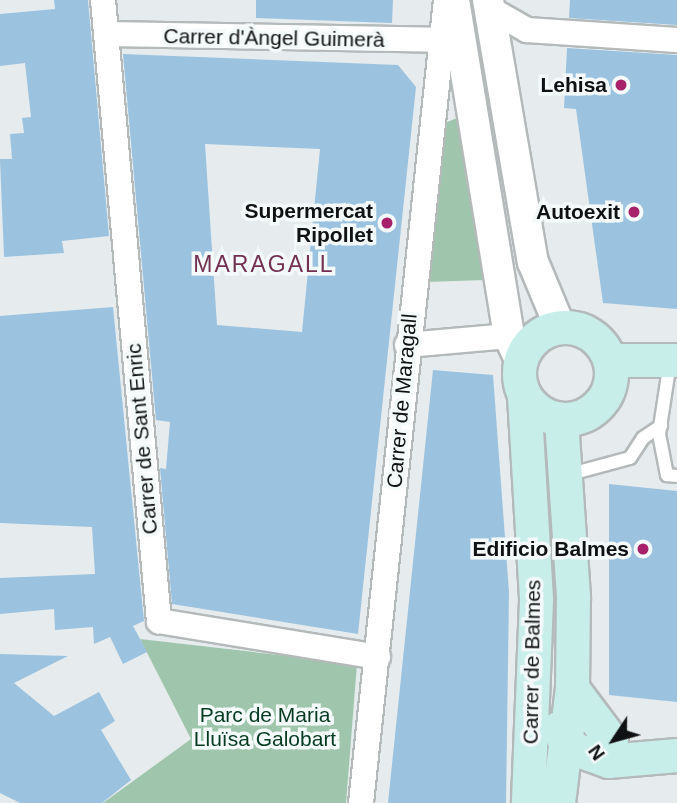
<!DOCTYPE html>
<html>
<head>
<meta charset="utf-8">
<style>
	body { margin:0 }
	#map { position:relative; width:677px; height:803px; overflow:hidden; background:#e6ebed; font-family:Arial,sans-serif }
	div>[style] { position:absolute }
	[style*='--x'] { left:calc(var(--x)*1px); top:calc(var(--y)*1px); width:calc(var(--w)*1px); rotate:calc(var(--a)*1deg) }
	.green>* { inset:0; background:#9fc6ac }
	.building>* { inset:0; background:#9bc3e0 }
	.roads { filter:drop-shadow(2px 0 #b4b9ba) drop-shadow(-2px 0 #b4b9ba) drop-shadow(0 2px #b4b9ba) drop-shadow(0 -2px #b4b9ba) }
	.service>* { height:12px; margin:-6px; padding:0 6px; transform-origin:6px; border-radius:6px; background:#fff }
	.minor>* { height:24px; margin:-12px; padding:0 12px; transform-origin:12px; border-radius:12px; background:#fff }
	.tertiary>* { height:30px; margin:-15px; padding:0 15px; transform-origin:15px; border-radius:15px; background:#fff }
	.secondary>* { height:33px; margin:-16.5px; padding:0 16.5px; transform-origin:16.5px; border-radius:16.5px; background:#c8eeea }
	.secondary>.ring { margin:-16.5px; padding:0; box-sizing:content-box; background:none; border:33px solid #c8eeea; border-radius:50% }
	.dots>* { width:19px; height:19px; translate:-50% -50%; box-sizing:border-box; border:4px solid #f4f9fa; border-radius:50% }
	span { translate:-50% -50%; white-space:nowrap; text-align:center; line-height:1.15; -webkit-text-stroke:7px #f4f9fa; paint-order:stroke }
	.street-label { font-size:21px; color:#101112 }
	.poi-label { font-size:21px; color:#101112; font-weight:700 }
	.right { translate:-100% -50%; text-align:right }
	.park-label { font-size:21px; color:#053b20 }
	.neighbourhood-label { font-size:23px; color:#723150; letter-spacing:2px }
	.north { position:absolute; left:579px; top:705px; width:70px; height:70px; -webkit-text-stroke:5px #f4f9fa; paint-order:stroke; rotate:234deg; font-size:19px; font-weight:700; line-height:28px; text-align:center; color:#101112 }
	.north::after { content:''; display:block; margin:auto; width:24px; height:32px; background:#101112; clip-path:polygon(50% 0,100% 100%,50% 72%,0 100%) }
</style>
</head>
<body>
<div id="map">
	<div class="green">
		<i style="clip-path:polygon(457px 118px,485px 280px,426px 282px,445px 123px)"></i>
		<i style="clip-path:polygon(140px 639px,357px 664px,346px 803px,103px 803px,191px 739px)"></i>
	</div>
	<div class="building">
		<i style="clip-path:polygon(54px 0,88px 0,109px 236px,62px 241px,64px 253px,4px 257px,0 159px,12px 159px,10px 134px,24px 133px,22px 118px,31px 117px,25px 63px,0 66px,0 14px,55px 9px)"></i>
		<i style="clip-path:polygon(256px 0,393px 0,392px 23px,256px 18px)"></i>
		<i style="clip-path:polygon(570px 0,677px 0,677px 25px,569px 18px)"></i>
		<i style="clip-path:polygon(567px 48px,677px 55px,677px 309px,603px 303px,576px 109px,564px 108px)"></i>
		<i style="clip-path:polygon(evenodd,123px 54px,398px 65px,416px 87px,358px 634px,172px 604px,160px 468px,166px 469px,170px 422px,156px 420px,123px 54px,205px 144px,320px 149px,302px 332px,217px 325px,205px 144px)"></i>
		<i style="clip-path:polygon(113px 307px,144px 621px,133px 626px,147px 652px,123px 664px,110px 637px,94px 644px,93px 627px,55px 630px,54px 609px,0 614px,0 578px,95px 574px,92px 527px,0 523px,0 316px)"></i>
		<i style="clip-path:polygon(433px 370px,493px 375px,509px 592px,506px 803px,388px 803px)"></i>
		<i style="clip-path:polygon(609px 484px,677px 491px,677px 702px,609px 695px)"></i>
		<i style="clip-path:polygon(0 654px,68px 656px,14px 683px,54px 716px,99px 692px,115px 721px,101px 730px,131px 780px,102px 803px,20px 803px,0 793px)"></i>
	</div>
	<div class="roads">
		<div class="service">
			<i style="--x:670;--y:362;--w:73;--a:98.7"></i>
			<i style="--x:659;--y:434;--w:42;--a:79"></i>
			<i style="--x:667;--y:475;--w:10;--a:6"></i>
			<i style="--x:567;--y:475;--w:65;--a:-15.1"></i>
			<i style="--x:630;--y:458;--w:24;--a:-57"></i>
			<i style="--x:643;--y:438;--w:22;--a:-34"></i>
		</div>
		<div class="minor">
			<i style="--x:103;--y:0;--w:624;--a:84.85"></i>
			<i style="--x:159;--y:621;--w:222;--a:9.3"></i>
			<i style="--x:490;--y:9;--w:43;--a:29.6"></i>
			<i style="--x:527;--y:30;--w:150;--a:3.8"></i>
			<i style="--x:106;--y:34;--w:336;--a:1"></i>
			<i style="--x:407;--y:345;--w:102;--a:-5"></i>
			<i style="--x:361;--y:803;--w:807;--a:-83.96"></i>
		</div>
		<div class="tertiary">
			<i style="--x:454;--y:0;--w:340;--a:80.7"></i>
			<i style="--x:509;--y:336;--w:26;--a:65"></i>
			<i style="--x:488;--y:0;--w:266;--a:80.3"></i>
			<i style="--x:533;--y:262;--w:70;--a:67.4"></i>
		</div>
		<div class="secondary">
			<i class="ring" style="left:519px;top:327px;width:59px;height:59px"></i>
			<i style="--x:610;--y:360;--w:67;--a:0"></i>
			<i style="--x:524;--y:396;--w:204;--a:86.6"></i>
			<i style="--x:536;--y:600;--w:203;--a:92.3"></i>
			<i style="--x:572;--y:688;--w:65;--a:53.1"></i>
			<i style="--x:558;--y:728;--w:20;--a:63"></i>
			<i style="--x:567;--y:746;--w:44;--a:20.1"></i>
			<i style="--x:608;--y:761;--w:69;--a:-5"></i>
			<i style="--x:558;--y:803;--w:116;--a:-83.1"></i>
			<i style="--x:572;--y:688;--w:92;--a:-89.4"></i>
			<i style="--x:573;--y:596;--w:176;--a:-93.9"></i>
		</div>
	</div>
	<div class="dots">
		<i style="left:621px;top:85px;background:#a8226b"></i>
		<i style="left:634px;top:212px;background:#a8226b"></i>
		<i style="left:387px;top:223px;background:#a8226b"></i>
		<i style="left:643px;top:549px;background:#a8226b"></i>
	</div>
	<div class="street-label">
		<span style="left:274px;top:38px;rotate:1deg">Carrer d'Àngel Guimerà</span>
		<span style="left:402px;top:401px;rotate:-85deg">Carrer de Maragall</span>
		<span style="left:142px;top:439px;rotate:-95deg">Carrer de Sant Enric</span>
		<span style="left:532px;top:662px;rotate:-89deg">Carrer de Balmes</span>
	</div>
	<div class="poi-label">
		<span class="right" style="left:607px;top:85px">Lehisa</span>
		<span class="right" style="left:373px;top:223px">Supermercat<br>Ripollet</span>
		<span class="right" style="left:620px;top:212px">Autoexit</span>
		<span class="right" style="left:629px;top:549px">Edificio Balmes</span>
	</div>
	<div class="park-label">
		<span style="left:265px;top:727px">Parc de Maria<br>Lluïsa Galobart</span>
	</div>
	<div class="neighbourhood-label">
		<span style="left:264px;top:264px">MARAGALL</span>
	</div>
	<div class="north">N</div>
</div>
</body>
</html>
